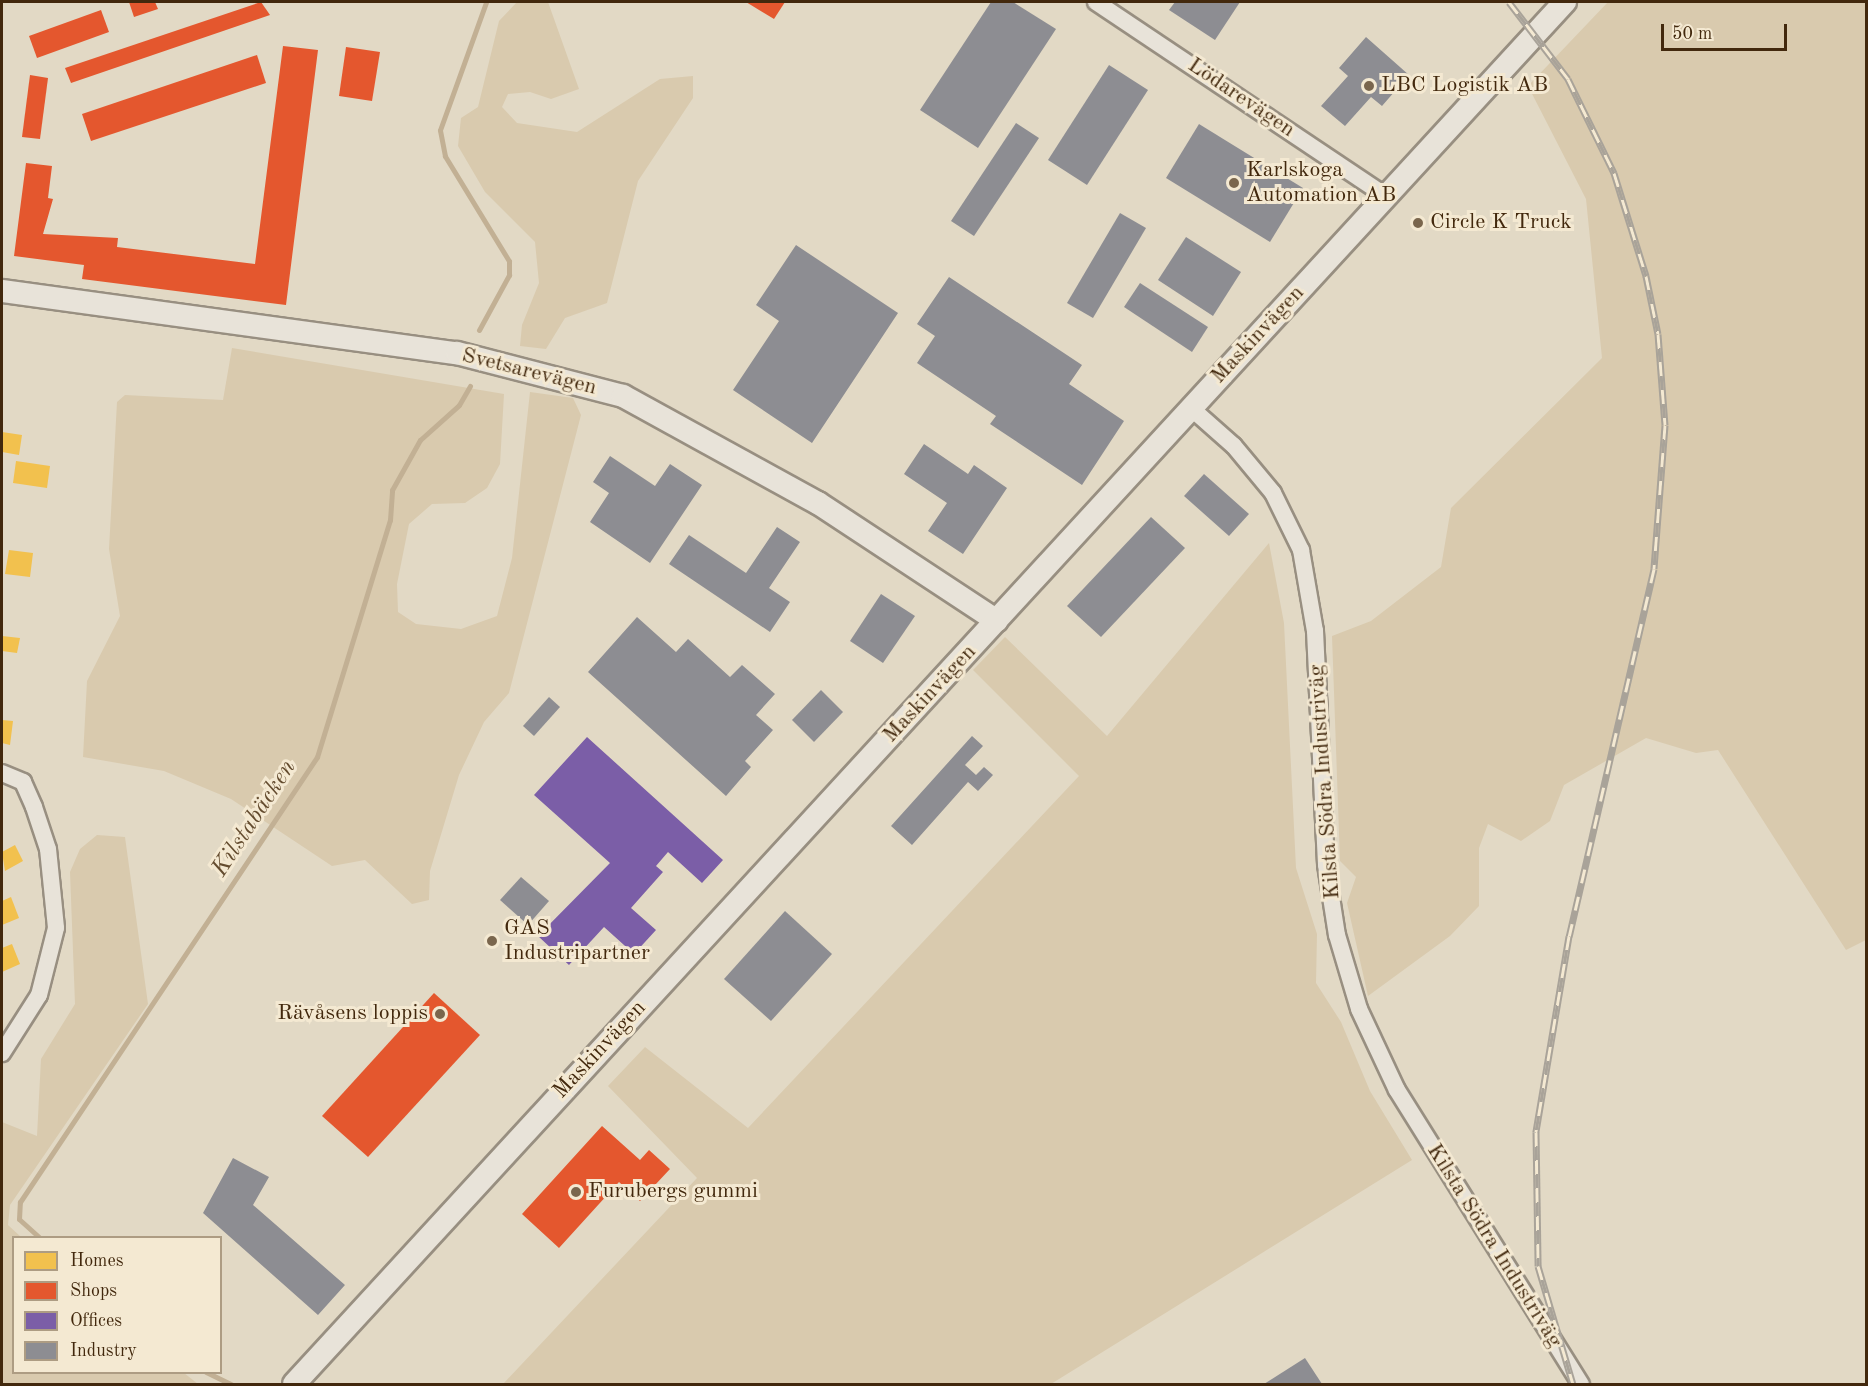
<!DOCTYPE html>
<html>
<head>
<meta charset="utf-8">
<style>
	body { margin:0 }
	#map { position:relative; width:1868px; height:1386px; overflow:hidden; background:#e2d9c5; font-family:"Old Standard TT",serif }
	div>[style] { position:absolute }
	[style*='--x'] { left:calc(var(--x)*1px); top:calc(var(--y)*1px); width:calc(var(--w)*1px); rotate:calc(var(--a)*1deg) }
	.green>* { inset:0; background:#d9caae }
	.homes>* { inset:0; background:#f2c14e }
	.shops>* { inset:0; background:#e4572e }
	.offices>* { inset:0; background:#7b5ea7 }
	.industry>* { inset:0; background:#8d8d92 }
	.stream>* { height:5px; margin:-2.5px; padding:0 2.5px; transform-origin:2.5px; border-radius:2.5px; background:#c2b094 }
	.roads { filter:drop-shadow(2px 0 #988f81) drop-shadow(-2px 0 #988f81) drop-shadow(0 2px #988f81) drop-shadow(0 -2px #988f81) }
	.street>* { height:16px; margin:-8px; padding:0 8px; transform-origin:8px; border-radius:8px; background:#e8e3d9 }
	.secondary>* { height:22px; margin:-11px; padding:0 11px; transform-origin:11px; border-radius:11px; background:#e8e3d9 }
	.rail>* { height:7px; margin-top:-3.5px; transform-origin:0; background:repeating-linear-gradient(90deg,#f4e9d2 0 14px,#a9a399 0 28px); box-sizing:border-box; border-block:2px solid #a9a399 }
	.dots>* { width:16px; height:16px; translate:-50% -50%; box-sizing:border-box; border:3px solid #f4e9d2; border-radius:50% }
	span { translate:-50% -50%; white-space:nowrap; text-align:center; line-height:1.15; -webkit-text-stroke:6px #f4e9d2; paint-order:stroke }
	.poi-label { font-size:22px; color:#42280d }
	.left { translate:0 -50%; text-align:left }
	.right { translate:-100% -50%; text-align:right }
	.street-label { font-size:22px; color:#42280d }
	.water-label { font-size:24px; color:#644c2f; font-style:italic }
	.frame { position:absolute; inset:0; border:3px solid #42280d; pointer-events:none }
	.legend { position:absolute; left:12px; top:1236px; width:210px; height:138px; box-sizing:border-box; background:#f4e9d2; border:2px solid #ad9c83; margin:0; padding:8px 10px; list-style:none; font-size:18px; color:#42280d }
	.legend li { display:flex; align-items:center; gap:12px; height:30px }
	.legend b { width:30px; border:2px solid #ad9c83 }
	.scale { position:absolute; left:1661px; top:24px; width:126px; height:27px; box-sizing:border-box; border:3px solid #42280d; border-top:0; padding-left:8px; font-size:18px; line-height:21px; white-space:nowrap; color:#42280d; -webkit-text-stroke:4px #f4e9d2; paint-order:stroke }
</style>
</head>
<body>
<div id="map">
	<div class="green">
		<i style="clip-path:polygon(517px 2px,548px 2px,579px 89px,551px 99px,530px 92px,508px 94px,502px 107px,517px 123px,577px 132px,660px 79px,693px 76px,693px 98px,638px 181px,607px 303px,565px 318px,546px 349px,520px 346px,522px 325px,539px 283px,535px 242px,485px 192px,458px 146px,461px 118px,478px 107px,499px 21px)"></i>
		<i style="clip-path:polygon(1608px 2px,1866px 2px,1866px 940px,1846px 950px,1718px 750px,1696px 753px,1646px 738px,1564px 785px,1550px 821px,1521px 841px,1488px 824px,1479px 848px,1479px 906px,1450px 936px,1368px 996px,1347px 903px,1356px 877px,1340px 861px,1332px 636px,1371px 621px,1441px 567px,1451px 508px,1602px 358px,1586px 199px,1528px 86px)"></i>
		<i style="clip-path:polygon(232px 348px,504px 394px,500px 464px,487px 488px,465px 503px,432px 504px,409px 524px,397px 584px,398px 612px,416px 624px,461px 629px,497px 616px,512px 558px,530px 392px,573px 398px,581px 415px,509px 693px,484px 722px,459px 775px,430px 871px,429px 900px,412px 904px,365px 860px,332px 866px,231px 799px,164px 771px,83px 757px,87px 681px,120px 616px,109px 549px,117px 402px,125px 395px,223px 400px)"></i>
		<i style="clip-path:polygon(1269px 543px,1284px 623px,1296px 868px,1317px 934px,1316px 983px,1341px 1022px,1370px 1091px,1412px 1160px,1051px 1384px,503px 1384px,697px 1178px,608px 1086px,645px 1047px,748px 1128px,1079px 776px,973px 670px,1005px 637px,1107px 736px)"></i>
		<i style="clip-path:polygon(97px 835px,125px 837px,148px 1004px,10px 1205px,8px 1225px,21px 1237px,14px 1238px,14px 1372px,184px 1373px,198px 1384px,2px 1384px,2px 1122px,37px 1136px,41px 1059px,75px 1004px,70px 872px,80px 849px)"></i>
	</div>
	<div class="homes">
		<i style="clip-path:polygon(2px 432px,22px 435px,19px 455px,2px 452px)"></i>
		<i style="clip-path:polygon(16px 461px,50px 466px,47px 488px,13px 483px)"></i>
		<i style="clip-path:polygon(9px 550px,33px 553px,30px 577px,5px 574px)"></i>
		<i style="clip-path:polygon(2px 636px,20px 638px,17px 653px,2px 651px)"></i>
		<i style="clip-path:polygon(2px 720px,13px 721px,10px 745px,2px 743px)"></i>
		<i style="clip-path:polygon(15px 845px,23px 861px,5px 871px,2px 852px)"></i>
		<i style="clip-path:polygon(11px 897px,19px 918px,2px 925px,2px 901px)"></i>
		<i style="clip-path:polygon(12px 944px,20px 964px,2px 972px,2px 948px)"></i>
	</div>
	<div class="shops">
		<i style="clip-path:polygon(129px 2px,155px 2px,158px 9px,134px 17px)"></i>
		<i style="clip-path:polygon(261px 2px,270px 15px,71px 83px,65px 68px)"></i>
		<i style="clip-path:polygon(746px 2px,785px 2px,774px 19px)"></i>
		<i style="clip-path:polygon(101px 10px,109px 32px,37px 58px,29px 36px)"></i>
		<i style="clip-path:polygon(283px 46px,318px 50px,286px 305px,82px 279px,84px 265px,14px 256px,26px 163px,52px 166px,48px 198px,53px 199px,43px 234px,118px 238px,117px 247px,255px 264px)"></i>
		<i style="clip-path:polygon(346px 47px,380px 52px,372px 101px,339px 96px)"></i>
		<i style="clip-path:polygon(257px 55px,266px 83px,91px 141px,82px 114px)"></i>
		<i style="clip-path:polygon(30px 75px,48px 78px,40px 139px,22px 137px)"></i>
		<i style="clip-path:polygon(434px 993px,480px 1035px,368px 1157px,322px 1116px)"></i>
		<i style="clip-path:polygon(602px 1126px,640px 1160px,649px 1150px,670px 1169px,640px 1201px,619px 1182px,559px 1248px,522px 1214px)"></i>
	</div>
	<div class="offices">
		<i style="clip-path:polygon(587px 737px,723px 860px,702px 883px,668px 852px,656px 866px,663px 872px,631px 908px,656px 930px,634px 954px,604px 927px,569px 965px,538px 936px,610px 863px,534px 795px)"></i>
	</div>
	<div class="industry">
		<i style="clip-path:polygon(991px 2px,1013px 2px,1056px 29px,978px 148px,920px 110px)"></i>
		<i style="clip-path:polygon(1175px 2px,1240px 2px,1215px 40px,1169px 10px)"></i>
		<i style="clip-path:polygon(1366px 37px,1409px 75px,1382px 106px,1371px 97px,1345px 126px,1321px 106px,1348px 76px,1339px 68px)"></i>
		<i style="clip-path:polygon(1109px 65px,1148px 90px,1087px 185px,1048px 160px)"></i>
		<i style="clip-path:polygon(1016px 123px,1039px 138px,974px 236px,951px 221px)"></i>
		<i style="clip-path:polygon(1199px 124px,1303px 188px,1270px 242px,1166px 178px)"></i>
		<i style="clip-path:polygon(1120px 213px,1146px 228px,1093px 318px,1067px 303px)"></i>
		<i style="clip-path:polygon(1186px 237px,1241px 272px,1213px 316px,1158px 280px)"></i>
		<i style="clip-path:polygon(796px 245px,898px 313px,812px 443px,733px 390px,779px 321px,756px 305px)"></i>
		<i style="clip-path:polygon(949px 277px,1082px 365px,1069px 384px,1124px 421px,1082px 485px,990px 424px,996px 416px,917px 363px,935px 336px,917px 324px)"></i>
		<i style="clip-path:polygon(1140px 283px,1208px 327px,1192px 352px,1124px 307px)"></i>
		<i style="clip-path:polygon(924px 444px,968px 474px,974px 465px,1007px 488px,963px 554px,928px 531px,947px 503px,904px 474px)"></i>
		<i style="clip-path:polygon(610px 456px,655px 486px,670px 464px,702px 485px,650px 563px,590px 522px,609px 493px,593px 482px)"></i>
		<i style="clip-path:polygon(1204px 474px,1249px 514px,1229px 536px,1184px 496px)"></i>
		<i style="clip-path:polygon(1151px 517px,1185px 548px,1101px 637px,1067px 606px)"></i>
		<i style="clip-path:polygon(777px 527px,800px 542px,769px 588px,790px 602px,770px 632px,669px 564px,689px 535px,746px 573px)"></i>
		<i style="clip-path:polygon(881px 594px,915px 616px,883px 663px,850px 641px)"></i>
		<i style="clip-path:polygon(637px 617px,676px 652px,688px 639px,730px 677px,742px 665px,775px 694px,756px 715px,773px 730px,745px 761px,751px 767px,726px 796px,588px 672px)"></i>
		<i style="clip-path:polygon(821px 690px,843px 712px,814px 742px,792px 720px)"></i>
		<i style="clip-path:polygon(549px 697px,560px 707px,534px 736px,523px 726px)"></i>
		<i style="clip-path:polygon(972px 736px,983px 746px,965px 765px,976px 775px,984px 767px,993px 775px,978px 791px,968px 782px,912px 845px,891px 826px)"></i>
		<i style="clip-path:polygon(521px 877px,549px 901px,528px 925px,500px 900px)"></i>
		<i style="clip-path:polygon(785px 911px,832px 954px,771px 1021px,724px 979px)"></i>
		<i style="clip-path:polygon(233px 1158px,269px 1177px,253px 1205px,345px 1285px,318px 1315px,203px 1213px)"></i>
		<i style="clip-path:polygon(1305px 1358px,1322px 1384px,1264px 1384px)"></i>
	</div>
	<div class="stream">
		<i style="--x:479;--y:330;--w:63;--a:-61.4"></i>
		<i style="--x:509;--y:275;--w:14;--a:-90"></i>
		<i style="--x:509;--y:261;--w:123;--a:-121.4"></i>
		<i style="--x:445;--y:156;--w:26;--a:-101"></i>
		<i style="--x:440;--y:130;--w:136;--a:-70.2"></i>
		<i style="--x:40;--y:1238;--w:28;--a:-138"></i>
		<i style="--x:19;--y:1219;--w:17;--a:-87"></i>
		<i style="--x:20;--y:1202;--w:535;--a:-56.28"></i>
		<i style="--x:317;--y:757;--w:248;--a:-72.9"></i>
		<i style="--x:390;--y:520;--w:30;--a:-86"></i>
		<i style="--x:392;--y:490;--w:57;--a:-60.8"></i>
		<i style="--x:420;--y:440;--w:52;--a:-41.9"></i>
		<i style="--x:459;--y:405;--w:22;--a:-60"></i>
		<i style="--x:206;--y:1372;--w:28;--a:26"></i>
	</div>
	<div class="roads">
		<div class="street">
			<i style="--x:1096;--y:2;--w:349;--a:33.8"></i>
			<i style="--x:1191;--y:408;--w:57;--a:41.5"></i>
			<i style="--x:1234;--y:446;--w:61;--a:50.3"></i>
			<i style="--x:1273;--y:493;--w:64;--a:63.8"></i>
			<i style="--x:1301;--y:550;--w:82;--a:80.2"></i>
			<i style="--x:1315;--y:631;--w:234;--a:87.3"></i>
			<i style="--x:1326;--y:865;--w:71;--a:81.1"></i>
			<i style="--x:1337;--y:935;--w:77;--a:73.4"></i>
			<i style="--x:1359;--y:1009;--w:89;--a:64.9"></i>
			<i style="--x:1397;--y:1090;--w:347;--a:58"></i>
			<i style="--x:2;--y:773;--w:23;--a:23"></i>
			<i style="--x:23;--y:782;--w:27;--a:66"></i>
			<i style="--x:34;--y:807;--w:44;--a:71.6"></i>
			<i style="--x:48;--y:849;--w:79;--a:84.2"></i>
			<i style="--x:56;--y:928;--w:69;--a:104.2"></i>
			<i style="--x:39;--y:995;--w:69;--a:122.5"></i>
		</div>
		<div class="secondary">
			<i style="--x:2;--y:291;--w:459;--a:7.8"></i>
			<i style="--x:457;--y:353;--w:171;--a:14.5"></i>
			<i style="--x:623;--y:396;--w:222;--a:28.8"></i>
			<i style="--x:818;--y:503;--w:214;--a:33.4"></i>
			<i style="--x:294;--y:1384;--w:1878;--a:-47.4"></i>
		</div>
	</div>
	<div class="rail">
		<i style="--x:1509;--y:2;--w:97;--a:52.5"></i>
		<i style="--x:1568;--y:79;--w:105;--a:63.9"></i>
		<i style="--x:1614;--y:173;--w:108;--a:72.7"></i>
		<i style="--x:1646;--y:276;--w:59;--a:78.3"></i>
		<i style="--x:1658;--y:334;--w:91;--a:85.6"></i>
		<i style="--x:1665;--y:425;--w:144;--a:94.4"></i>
		<i style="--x:1654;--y:569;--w:377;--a:103"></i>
		<i style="--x:1569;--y:936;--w:199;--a:99.6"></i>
		<i style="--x:1536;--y:1132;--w:134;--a:89.1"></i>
		<i style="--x:1538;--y:1266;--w:123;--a:73.5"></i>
	</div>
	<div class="dots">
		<i style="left:1369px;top:86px;background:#7a664d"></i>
		<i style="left:1234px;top:183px;background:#7a664d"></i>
		<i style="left:1418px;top:223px;background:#7a664d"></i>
		<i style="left:492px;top:941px;background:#7a664d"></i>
		<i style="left:440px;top:1014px;background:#7a664d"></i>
		<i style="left:576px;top:1192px;background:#7a664d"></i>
	</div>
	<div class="poi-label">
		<span class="left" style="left:1381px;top:86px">LBC Logistik AB</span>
		<span class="left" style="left:1246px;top:183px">Karlskoga<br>Automation AB</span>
		<span class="left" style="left:1430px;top:223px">Circle K Truck</span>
		<span class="left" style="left:504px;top:941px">GAS<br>Industripartner</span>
		<span class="right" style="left:428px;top:1014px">Rävåsens loppis</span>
		<span class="left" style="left:588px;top:1192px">Furubergs gummi</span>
	</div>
	<div class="street-label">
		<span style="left:1241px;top:98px;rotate:34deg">Lödarevägen</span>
		<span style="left:1258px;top:335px;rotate:-47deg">Maskinvägen</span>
		<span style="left:529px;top:372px;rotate:14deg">Svetsarevägen</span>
		<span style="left:930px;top:694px;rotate:-47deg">Maskinvägen</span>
		<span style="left:1325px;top:782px;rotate:-94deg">Kilsta Södra Industriväg</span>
		<span style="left:600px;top:1050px;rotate:-47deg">Maskinvägen</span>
		<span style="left:1494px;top:1246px;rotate:58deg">Kilsta Södra Industriväg</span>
	</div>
	<div class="water-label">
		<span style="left:255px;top:819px;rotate:-57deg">Kilstabäcken</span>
	</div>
	<div class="frame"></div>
	<ul class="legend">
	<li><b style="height:16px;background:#f2c14e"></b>Homes</li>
	<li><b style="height:16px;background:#e4572e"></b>Shops</li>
	<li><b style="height:16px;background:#7b5ea7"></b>Offices</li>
	<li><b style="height:16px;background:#8d8d92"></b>Industry</li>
	</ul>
	<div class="scale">50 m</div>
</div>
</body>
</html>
